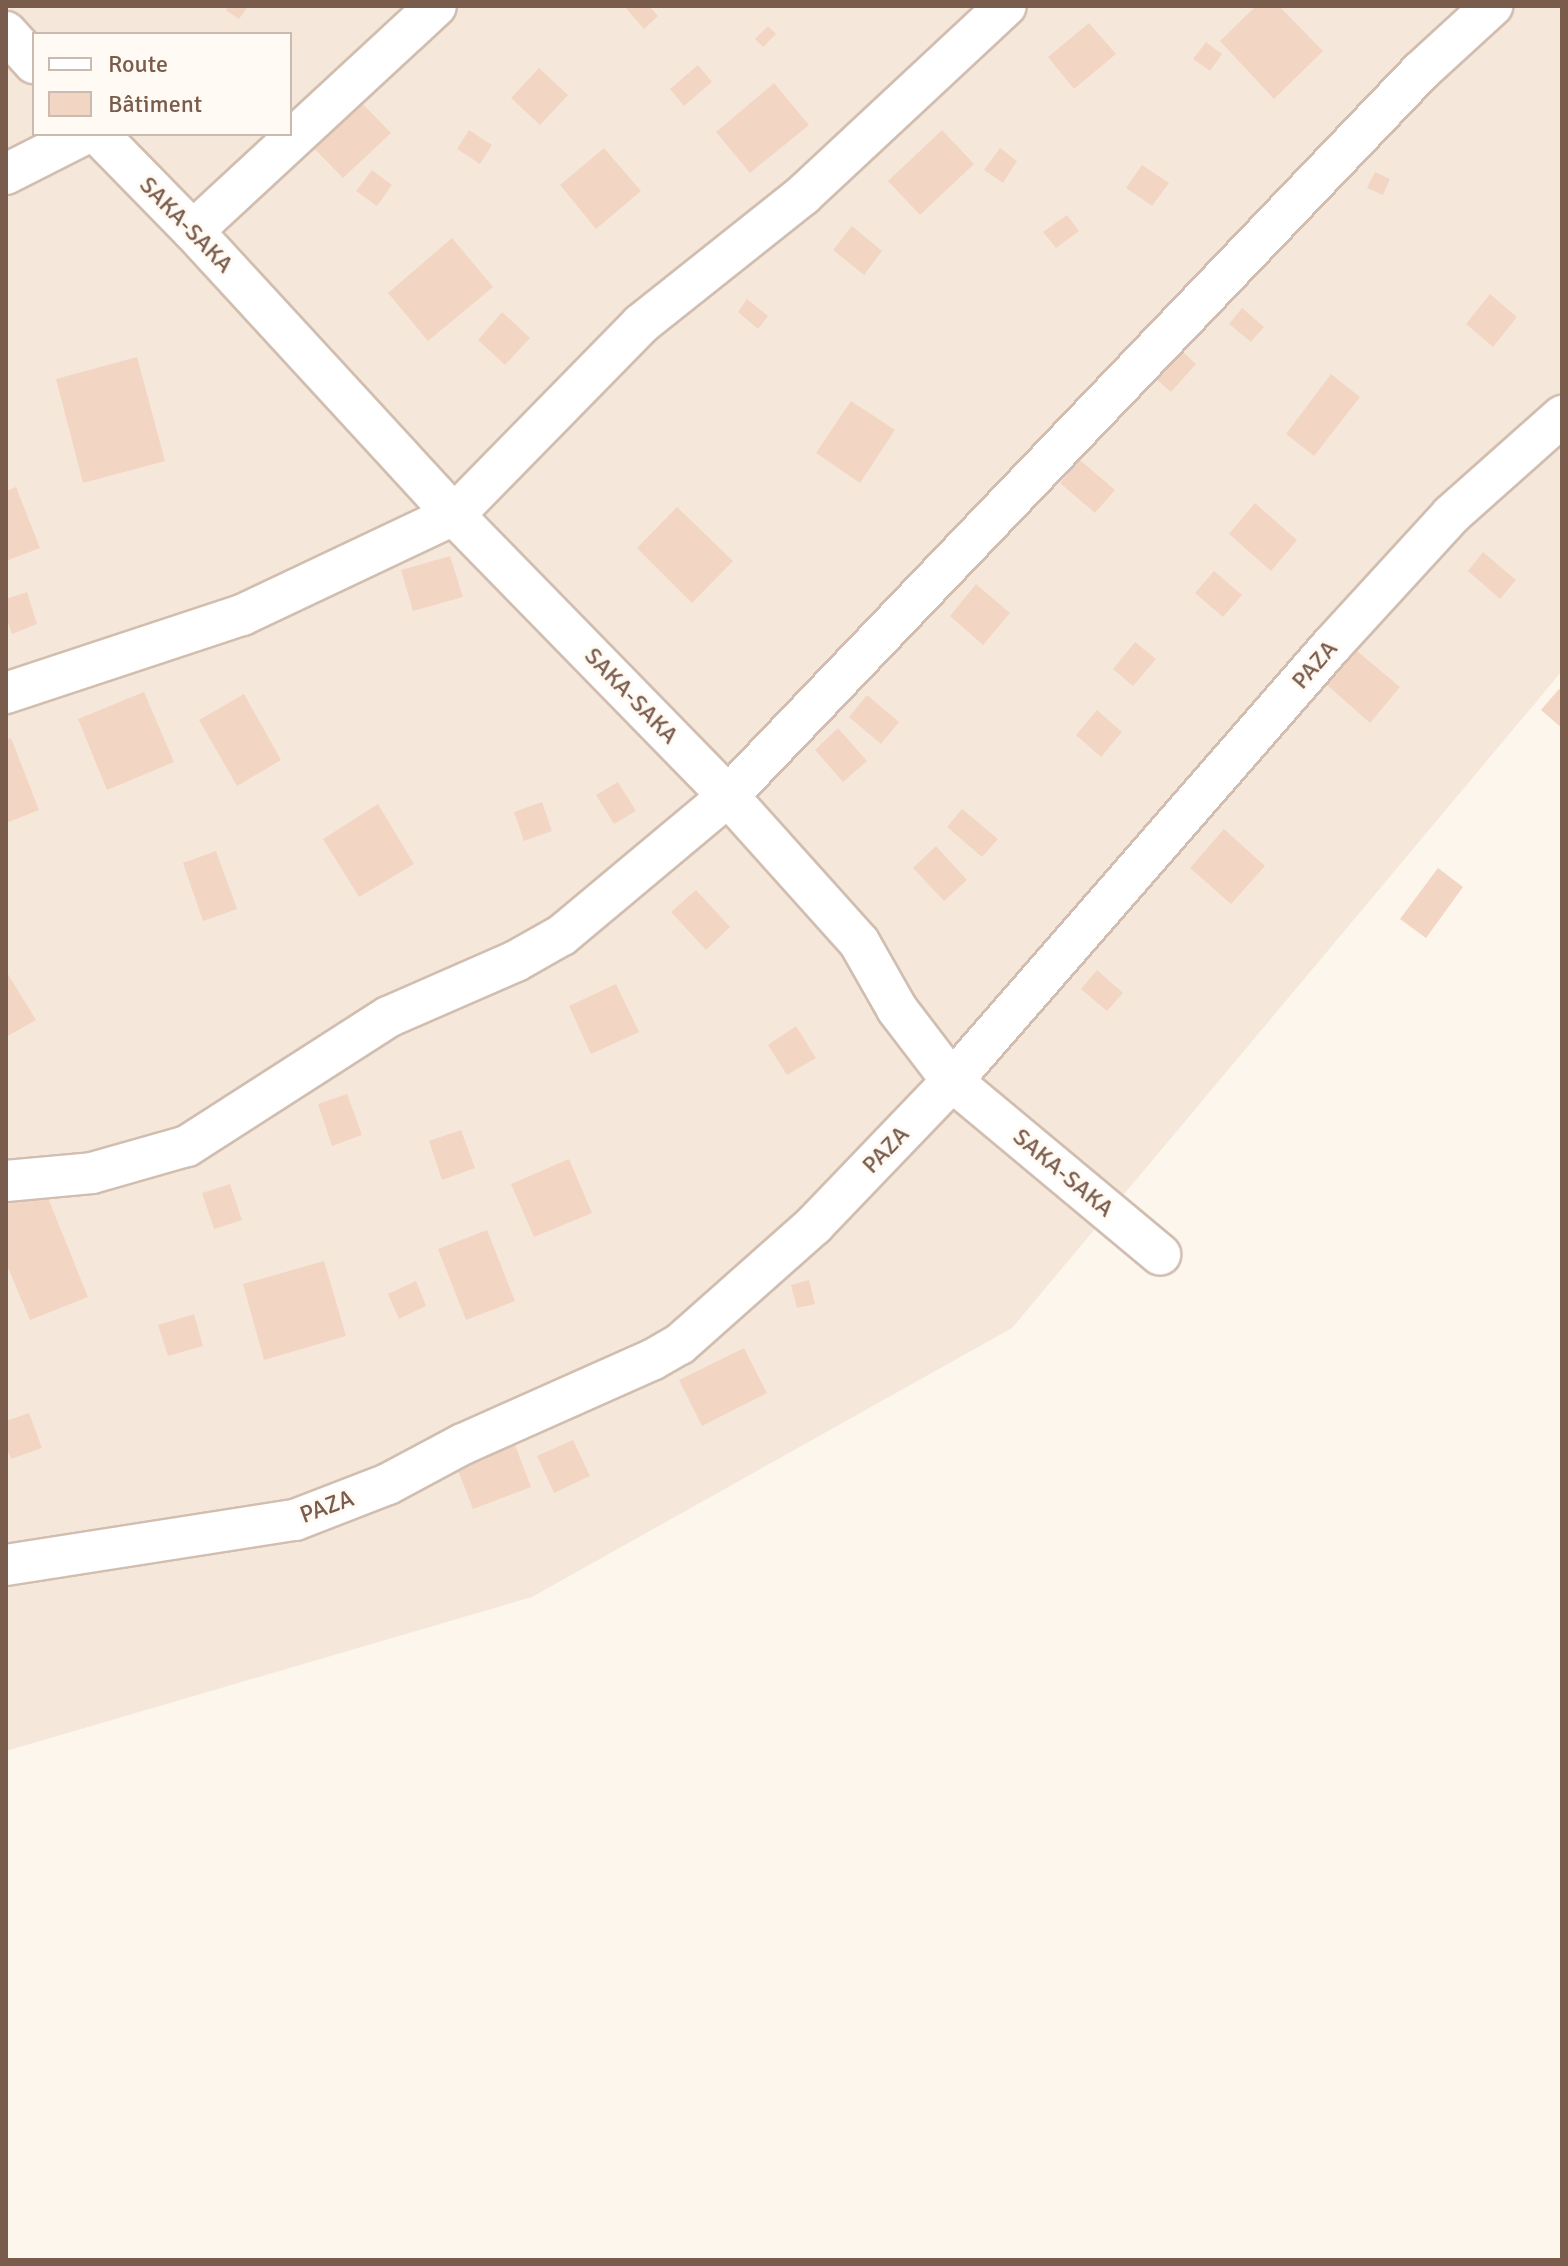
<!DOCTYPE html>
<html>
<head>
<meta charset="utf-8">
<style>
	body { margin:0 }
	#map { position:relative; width:1568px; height:2266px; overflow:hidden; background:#fdf6ec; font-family:Signika,sans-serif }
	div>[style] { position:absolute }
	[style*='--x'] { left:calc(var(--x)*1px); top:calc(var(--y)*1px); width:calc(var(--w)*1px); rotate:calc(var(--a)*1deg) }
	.residential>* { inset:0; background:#f5e8da }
	.building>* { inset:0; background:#f3d5c3 }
	.roads { filter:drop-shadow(2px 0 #d1beb0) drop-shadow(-2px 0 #d1beb0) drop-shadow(0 2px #d1beb0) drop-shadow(0 -2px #d1beb0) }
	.minor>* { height:40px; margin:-20px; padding:0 20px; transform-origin:20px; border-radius:20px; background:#fff }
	span { translate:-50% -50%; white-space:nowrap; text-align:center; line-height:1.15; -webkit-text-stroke:6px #fffaf3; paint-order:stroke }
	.street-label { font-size:24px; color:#7a5c4d }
	.frame { position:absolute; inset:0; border:8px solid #7a5c4d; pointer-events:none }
	.legend { position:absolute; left:32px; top:32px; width:260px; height:104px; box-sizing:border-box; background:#fffaf3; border:2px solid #cabbb1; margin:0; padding:10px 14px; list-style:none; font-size:24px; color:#7a5c4d }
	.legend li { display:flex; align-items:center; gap:16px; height:40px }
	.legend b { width:40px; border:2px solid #cabbb1 }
</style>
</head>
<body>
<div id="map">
	<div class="residential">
		<i style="clip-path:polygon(evenodd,6px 6px,1562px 6px,1562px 671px,1012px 1328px,532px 1597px,6px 1751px,6px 6px,34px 34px,290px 34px,290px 134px,34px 134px,34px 34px)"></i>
	</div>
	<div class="building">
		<i style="clip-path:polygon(229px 6px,248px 6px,239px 19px,226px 10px)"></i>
		<i style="clip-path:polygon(624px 6px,649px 6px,658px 16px,644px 29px)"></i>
		<i style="clip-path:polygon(1256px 6px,1279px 6px,1323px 51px,1274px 99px,1220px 41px)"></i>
		<i style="clip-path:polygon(1089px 23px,1116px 54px,1074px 89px,1048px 57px)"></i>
		<i style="clip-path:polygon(768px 26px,776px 34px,763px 47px,755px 39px)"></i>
		<i style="clip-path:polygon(1206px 42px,1222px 54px,1210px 71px,1193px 59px)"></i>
		<i style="clip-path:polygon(698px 65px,712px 82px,684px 106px,670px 89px)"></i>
		<i style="clip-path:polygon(539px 68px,568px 95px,540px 125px,511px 98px)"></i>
		<i style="clip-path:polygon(774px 83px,809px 125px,750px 173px,716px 132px)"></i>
		<i style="clip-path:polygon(357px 98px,391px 133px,343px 178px,310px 144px)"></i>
		<i style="clip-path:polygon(469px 130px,492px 145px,480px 164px,457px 149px)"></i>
		<i style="clip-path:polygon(942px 130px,974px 164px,920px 215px,888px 181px)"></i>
		<i style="clip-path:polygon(604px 148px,641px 191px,596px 229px,560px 185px)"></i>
		<i style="clip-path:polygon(1000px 148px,1017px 161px,1003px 183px,984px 170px)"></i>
		<i style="clip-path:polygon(1142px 165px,1169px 183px,1152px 206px,1126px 188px)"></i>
		<i style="clip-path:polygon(372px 170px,392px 185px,377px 206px,356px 191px)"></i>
		<i style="clip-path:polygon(1375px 172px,1390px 179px,1383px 195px,1367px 188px)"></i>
		<i style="clip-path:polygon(1067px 215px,1079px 231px,1056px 248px,1043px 232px)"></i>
		<i style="clip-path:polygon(852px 226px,882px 251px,864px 275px,833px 250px)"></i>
		<i style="clip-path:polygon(452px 238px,493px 287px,428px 341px,388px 293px)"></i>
		<i style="clip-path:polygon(1490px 294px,1517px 317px,1493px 347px,1466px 324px)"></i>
		<i style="clip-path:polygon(747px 299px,768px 316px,758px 329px,738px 312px)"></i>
		<i style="clip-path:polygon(1242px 308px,1264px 327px,1251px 342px,1229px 324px)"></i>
		<i style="clip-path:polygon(502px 312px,530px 338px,505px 365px,478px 340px)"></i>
		<i style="clip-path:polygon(1172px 342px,1196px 364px,1171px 392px,1147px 371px)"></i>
		<i style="clip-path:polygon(137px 357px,165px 461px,83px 483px,56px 379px)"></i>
		<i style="clip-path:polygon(1331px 374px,1360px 397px,1314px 456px,1286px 434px)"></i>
		<i style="clip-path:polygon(851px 401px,895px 430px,860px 483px,816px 453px)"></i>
		<i style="clip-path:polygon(1080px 460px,1115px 490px,1095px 513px,1060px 483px)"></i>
		<i style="clip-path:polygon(16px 487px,40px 548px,6px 561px,6px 491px)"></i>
		<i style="clip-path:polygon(1255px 503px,1297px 540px,1271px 571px,1229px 534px)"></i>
		<i style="clip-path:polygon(677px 507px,733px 561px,692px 603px,637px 548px)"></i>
		<i style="clip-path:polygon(1483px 552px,1516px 580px,1500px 599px,1468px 571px)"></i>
		<i style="clip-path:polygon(450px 556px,463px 597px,413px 611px,401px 570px)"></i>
		<i style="clip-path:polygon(1214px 571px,1242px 595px,1223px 617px,1195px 593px)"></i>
		<i style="clip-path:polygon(976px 584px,1010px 613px,983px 645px,950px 616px)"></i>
		<i style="clip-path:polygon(27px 592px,37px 624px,12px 634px,6px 617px,6px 599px)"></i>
		<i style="clip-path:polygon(1135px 642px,1156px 659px,1133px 686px,1113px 669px)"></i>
		<i style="clip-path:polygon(1357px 651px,1400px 687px,1370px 723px,1327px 685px)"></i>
		<i style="clip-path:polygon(1559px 689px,1562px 691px,1562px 728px,1541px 710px)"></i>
		<i style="clip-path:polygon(144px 692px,174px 762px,107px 790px,78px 719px)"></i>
		<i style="clip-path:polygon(244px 694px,281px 760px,237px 786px,199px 720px)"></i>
		<i style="clip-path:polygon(867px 695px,899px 722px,881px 744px,849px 717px)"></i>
		<i style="clip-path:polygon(1097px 710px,1122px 732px,1101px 757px,1076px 735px)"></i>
		<i style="clip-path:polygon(838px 728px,867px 761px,843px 782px,815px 750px)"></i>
		<i style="clip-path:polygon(11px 738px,39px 810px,6px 823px,6px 740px)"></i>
		<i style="clip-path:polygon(618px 782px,636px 811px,614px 824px,596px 795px)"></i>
		<i style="clip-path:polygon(542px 802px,552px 831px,524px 841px,514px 812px)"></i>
		<i style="clip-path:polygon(378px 804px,414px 864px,359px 897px,323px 839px)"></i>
		<i style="clip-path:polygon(962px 809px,998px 839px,982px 857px,947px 827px)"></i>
		<i style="clip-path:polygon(1224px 829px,1265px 866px,1231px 904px,1190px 868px)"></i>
		<i style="clip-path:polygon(936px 846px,967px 880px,944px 901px,913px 868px)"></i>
		<i style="clip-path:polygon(216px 851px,237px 909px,203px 921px,183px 863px)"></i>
		<i style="clip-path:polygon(1438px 868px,1463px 887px,1426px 938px,1400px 919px)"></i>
		<i style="clip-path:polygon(696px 890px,730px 927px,706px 950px,671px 912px)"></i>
		<i style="clip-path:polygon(1097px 970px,1123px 993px,1107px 1011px,1081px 989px)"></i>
		<i style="clip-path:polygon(6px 971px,36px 1020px,6px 1037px)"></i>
		<i style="clip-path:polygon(616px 984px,639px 1032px,591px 1054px,569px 1006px)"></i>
		<i style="clip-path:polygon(796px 1026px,816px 1058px,787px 1075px,768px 1045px)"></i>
		<i style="clip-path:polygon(347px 1094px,362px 1135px,332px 1146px,318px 1104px)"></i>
		<i style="clip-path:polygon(461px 1130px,475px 1168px,442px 1180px,429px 1141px)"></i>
		<i style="clip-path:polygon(569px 1159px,592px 1213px,534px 1237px,511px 1184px)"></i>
		<i style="clip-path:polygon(42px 1183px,88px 1297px,30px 1320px,6px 1263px,6px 1198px)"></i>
		<i style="clip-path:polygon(230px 1184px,242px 1220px,214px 1229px,202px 1193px)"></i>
		<i style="clip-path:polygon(487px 1230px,515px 1301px,466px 1320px,438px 1249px)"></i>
		<i style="clip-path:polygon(324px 1261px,346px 1336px,264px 1360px,243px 1284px)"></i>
		<i style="clip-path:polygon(809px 1280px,815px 1304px,797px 1308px,791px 1285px)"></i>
		<i style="clip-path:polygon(416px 1281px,426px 1306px,399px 1319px,388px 1294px)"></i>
		<i style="clip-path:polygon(194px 1314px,203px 1346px,168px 1356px,158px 1325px)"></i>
		<i style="clip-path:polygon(744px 1348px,767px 1393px,702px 1426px,679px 1380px)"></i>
		<i style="clip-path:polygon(29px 1413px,42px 1448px,11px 1459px,6px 1446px,6px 1421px)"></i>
		<i style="clip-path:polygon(573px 1440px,590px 1476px,554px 1493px,537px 1456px)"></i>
		<i style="clip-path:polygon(515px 1445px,531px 1487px,473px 1509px,457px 1468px)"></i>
	</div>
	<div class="roads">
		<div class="minor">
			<i style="--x:6;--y:32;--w:42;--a:47.9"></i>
			<i style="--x:98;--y:134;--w:136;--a:45.6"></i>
			<i style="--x:193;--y:231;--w:386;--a:47.4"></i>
			<i style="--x:454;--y:515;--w:392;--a:45.7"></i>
			<i style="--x:728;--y:796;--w:196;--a:48.1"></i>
			<i style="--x:859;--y:942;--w:77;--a:60.4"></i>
			<i style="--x:897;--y:1009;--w:91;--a:52.6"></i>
			<i style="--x:952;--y:1081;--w:271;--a:39.8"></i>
			<i style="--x:6;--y:174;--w:89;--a:-26.9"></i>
			<i style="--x:193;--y:231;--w:331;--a:-42.8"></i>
			<i style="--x:6;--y:693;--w:249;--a:-18.3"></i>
			<i style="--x:242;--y:615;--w:234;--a:-25.3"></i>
			<i style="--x:454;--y:515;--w:267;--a:-45.6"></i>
			<i style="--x:641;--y:324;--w:207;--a:-38.5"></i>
			<i style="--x:803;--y:195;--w:277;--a:-43"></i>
			<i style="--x:6;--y:1181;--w:86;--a:-5.3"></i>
			<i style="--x:92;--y:1173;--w:99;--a:-15.9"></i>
			<i style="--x:187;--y:1146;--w:239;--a:-32.7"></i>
			<i style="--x:388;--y:1017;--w:140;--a:-23.6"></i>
			<i style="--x:516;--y:961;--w:53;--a:-29.5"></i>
			<i style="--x:562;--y:935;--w:217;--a:-39.9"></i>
			<i style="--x:728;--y:796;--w:1002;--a:-46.29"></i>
			<i style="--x:1420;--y:72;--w:98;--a:-42.5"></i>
			<i style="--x:6;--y:1565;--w:292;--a:-8.9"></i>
			<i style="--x:295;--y:1520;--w:100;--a:-21.2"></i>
			<i style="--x:388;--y:1484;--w:85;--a:-28.1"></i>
			<i style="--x:463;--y:1444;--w:207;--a:-24"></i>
			<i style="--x:652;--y:1360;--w:32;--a:-30"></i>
			<i style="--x:680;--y:1344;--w:179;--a:-41.6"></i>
			<i style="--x:814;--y:1225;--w:199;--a:-46.2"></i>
			<i style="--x:952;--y:1081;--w:578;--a:-48.93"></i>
			<i style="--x:1332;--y:645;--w:176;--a:-47.5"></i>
			<i style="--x:1451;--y:515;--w:149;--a:-41.7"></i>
		</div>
	</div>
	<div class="street-label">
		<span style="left:186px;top:225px;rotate:46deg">SAKA-SAKA</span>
		<span style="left:1315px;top:665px;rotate:-49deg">PAZA</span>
		<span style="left:631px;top:696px;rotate:46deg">SAKA-SAKA</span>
		<span style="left:886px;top:1150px;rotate:-46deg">PAZA</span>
		<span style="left:1063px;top:1173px;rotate:40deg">SAKA-SAKA</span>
		<span style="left:327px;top:1507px;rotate:-20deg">PAZA</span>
	</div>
	<div class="frame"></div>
	<ul class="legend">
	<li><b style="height:10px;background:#fff"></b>Route</li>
	<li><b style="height:22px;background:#f3d5c3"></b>Bâtiment</li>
	</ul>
</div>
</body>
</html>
